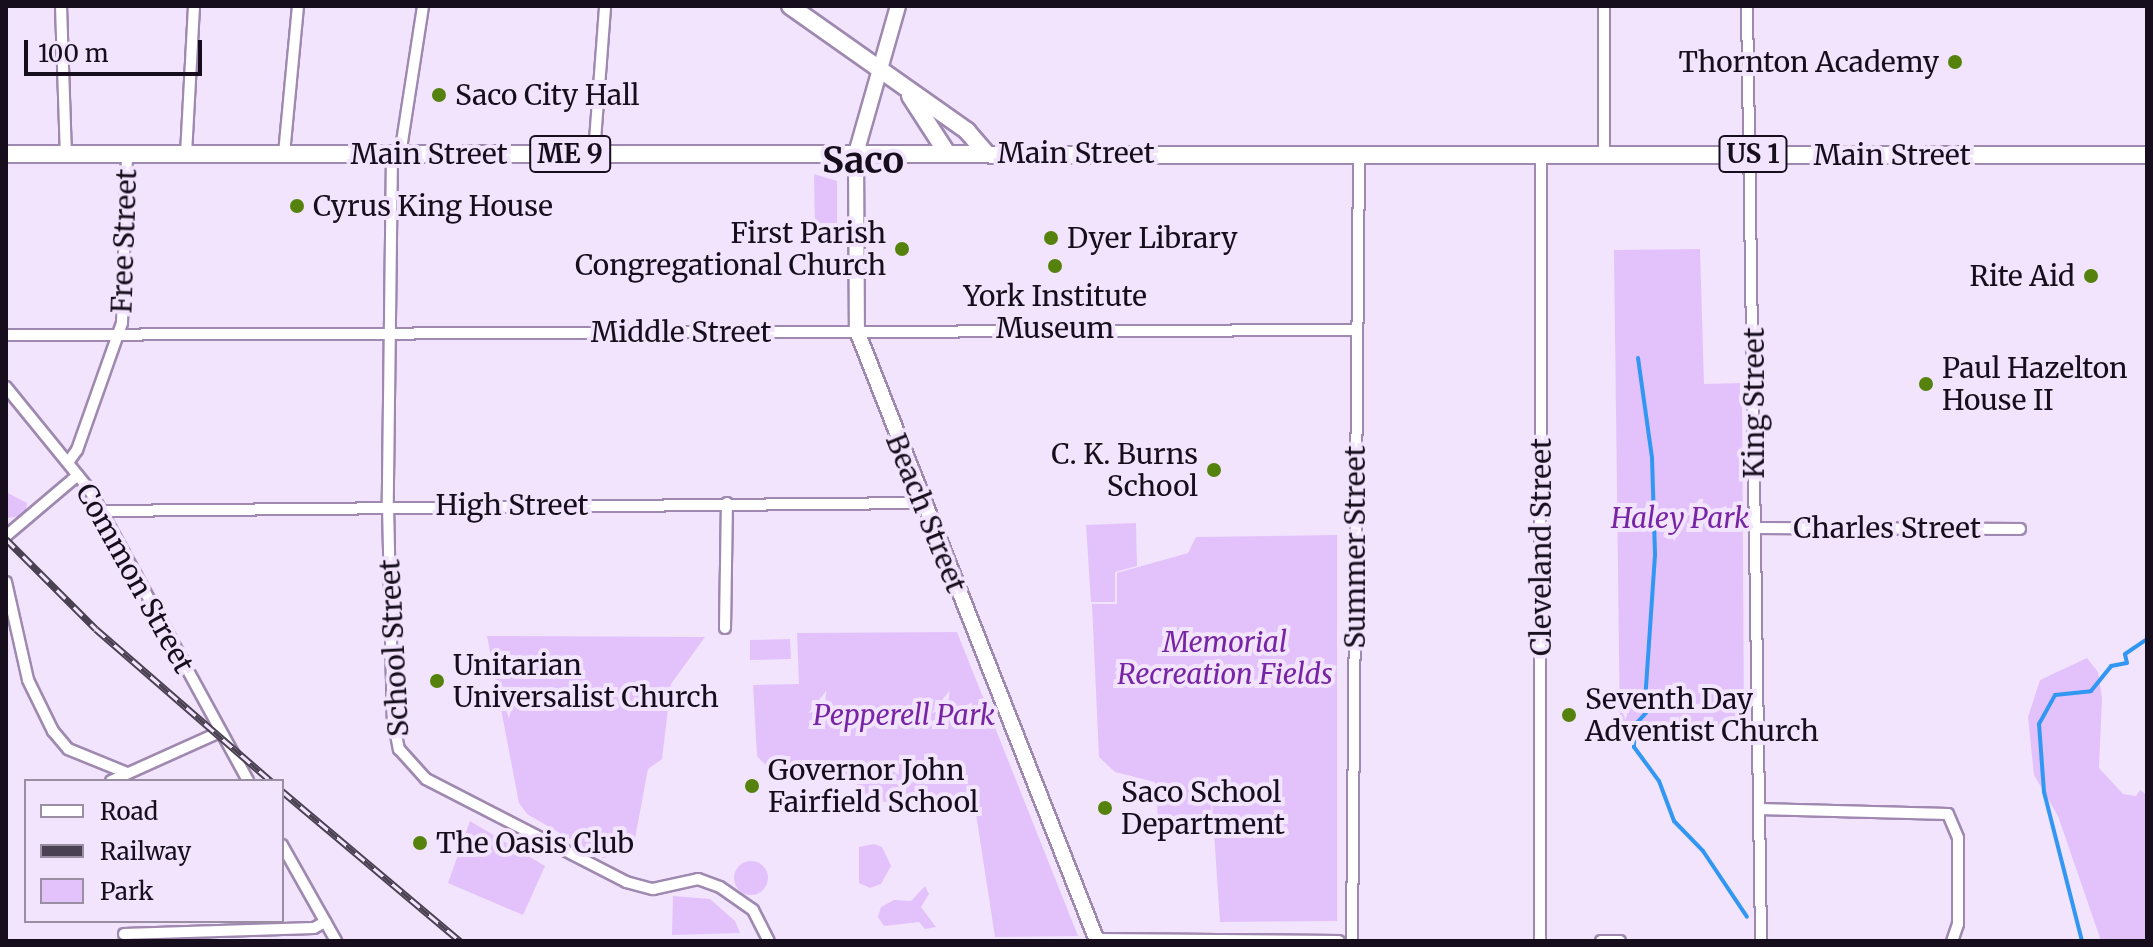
<!DOCTYPE html>
<html>
<head>
<meta charset="utf-8">
<style>
	body { margin:0 }
	#map { position:relative; width:2153px; height:947px; overflow:hidden; background:#f2e4fd; font-family:Merriweather,serif }
	div>[style] { position:absolute }
	[style*='--x'] { left:calc(var(--x)*1px); top:calc(var(--y)*1px); width:calc(var(--w)*1px); rotate:calc(var(--a)*1deg) }
	.green>* { inset:0; background:#e3c2fc }
	.round { border-radius:50% }
	.stream>* { height:4px; margin:-2px; padding:0 2px; transform-origin:2px; border-radius:2px; background:#3297f2 }
	.roads { filter:drop-shadow(2px 0 #9f89b0) drop-shadow(-2px 0 #9f89b0) drop-shadow(0 2px #9f89b0) drop-shadow(0 -2px #9f89b0) }
	.street>* { height:10px; margin:-5px; padding:0 5px; transform-origin:5px; border-radius:5px; background:#fff }
	.secondary>* { height:14px; margin:-7px; padding:0 7px; transform-origin:7px; border-radius:7px; background:#fff }
	.primary>* { height:16px; margin:-8px; padding:0 8px; transform-origin:8px; border-radius:8px; background:#fff }
	.rail>* { height:7px; margin-top:-3.5px; transform-origin:0; background:repeating-linear-gradient(90deg,#f2e4fd 0 12px,#4a4152 0 24px); box-sizing:border-box; border-block:2px solid #4a4152 }
	.dots>* { width:22px; height:22px; translate:-50% -50%; box-sizing:border-box; border:4px solid #f2e4fd; border-radius:50% }
	span { translate:-50% -50%; white-space:nowrap; text-align:center; line-height:1.15; -webkit-text-stroke:8px #f2e4fd; paint-order:stroke }
	.shield-label span { padding:2px 6px; background:#f2e4fd; border:2px solid; border-radius:6px; -webkit-text-stroke-width:0 }
	.shield-label { font-size:26px; color:#160e1c; font-weight:700 }
	.poi-label { font-size:28px; color:#160e1c }
	.right { translate:-100% -50%; text-align:right }
	.left { translate:0 -50%; text-align:left }
	.street-label { font-size:28px; color:#160e1c }
	.park-label { font-size:28px; color:#7725a4; font-style:italic }
	.district-label { font-size:36px; color:#160e1c; font-weight:700 }
	.frame { position:absolute; inset:0; border:8px solid #160e1c; pointer-events:none }
	.legend { position:absolute; left:24px; top:779px; width:260px; height:144px; box-sizing:border-box; background:#f2e4fd; border:2px solid #9a8ea3; margin:0; padding:10px 14px; list-style:none; font-size:24px; color:#160e1c }
	.legend li { display:flex; align-items:center; gap:16px; height:40px }
	.legend b { width:40px; border:2px solid #9a8ea3 }
	.scale { position:absolute; left:24px; top:40px; width:178px; height:36px; box-sizing:border-box; border:4px solid #160e1c; border-top:0; padding-left:10px; font-size:24px; line-height:28px; white-space:nowrap; color:#160e1c; -webkit-text-stroke:6px #f2e4fd; paint-order:stroke }
</style>
</head>
<body>
<div id="map">
	<div class="green">
		<i style="clip-path:polygon(814px 174px,837px 181px,837px 223px,815px 223px)"></i>
		<i style="clip-path:polygon(1700px 249px,1704px 384px,1742px 383px,1744px 726px,1620px 733px,1614px 250px)"></i>
		<i style="clip-path:polygon(6px 492px,27px 503px,25px 516px,6px 518px)"></i>
		<i style="clip-path:polygon(1136px 523px,1137px 566px,1115px 572px,1115px 602px,1091px 602px,1086px 525px)"></i>
		<i style="clip-path:polygon(1337px 535px,1337px 921px,1220px 922px,1210px 772px,1212px 826px,1159px 830px,1155px 782px,1115px 772px,1099px 757px,1092px 604px,1117px 604px,1117px 573px,1188px 553px,1196px 537px)"></i>
		<i style="clip-path:polygon(957px 632px,1078px 936px,995px 937px,974px 801px,862px 802px,856px 779px,773px 773px,757px 756px,753px 685px,799px 684px,797px 633px)"></i>
		<i style="clip-path:polygon(487px 636px,705px 637px,671px 684px,662px 759px,648px 769px,635px 838px,618px 855px,603px 858px,527px 814px,519px 803px)"></i>
		<i style="clip-path:polygon(790px 639px,791px 659px,750px 660px,750px 640px)"></i>
		<i style="clip-path:polygon(2087px 658px,2098px 672px,2102px 698px,2099px 768px,2123px 794px,2136px 796px,2140px 790px,2147px 795px,2147px 941px,2101px 941px,2058px 816px,2034px 775px,2028px 717px,2040px 680px)"></i>
		<i style="clip-path:polygon(470px 821px,545px 866px,523px 915px,448px 883px)"></i>
		<i style="clip-path:polygon(874px 844px,882px 847px,891px 866px,881px 884px,870px 888px,859px 883px,859px 847px)"></i>
		<i class="round" style="left:734px;top:861px;width:34px;height:34px"></i>
		<i style="clip-path:polygon(925px 886px,929px 894px,921px 907px,936px 927px,925px 929px,919px 922px,884px 926px,878px 917px,881px 907px,894px 900px,911px 901px)"></i>
		<i style="clip-path:polygon(673px 896px,710px 899px,735px 921px,740px 933px,672px 935px)"></i>
	</div>
	<div class="stream">
		<i style="--x:1638;--y:358;--w:101;--a:82"></i>
		<i style="--x:1652;--y:458;--w:97;--a:88.2"></i>
		<i style="--x:1655;--y:555;--w:147;--a:93.9"></i>
		<i style="--x:1646;--y:713;--w:16;--a:133"></i>
		<i style="--x:1635;--y:725;--w:22;--a:93"></i>
		<i style="--x:1634;--y:747;--w:42;--a:53.7"></i>
		<i style="--x:1659;--y:781;--w:43;--a:69.4"></i>
		<i style="--x:1674;--y:821;--w:42;--a:46"></i>
		<i style="--x:1703;--y:851;--w:79;--a:56.3"></i>
		<i style="--x:2082;--y:941;--w:154;--a:-104.3"></i>
		<i style="--x:2044;--y:792;--w:68;--a:-94.2"></i>
		<i style="--x:2039;--y:724;--w:33;--a:-61"></i>
		<i style="--x:2055;--y:695;--w:36;--a:-6"></i>
		<i style="--x:2091;--y:691;--w:32;--a:-51"></i>
		<i style="--x:2111;--y:666;--w:16;--a:-11"></i>
		<i style="--x:2127;--y:663;--w:9;--a:-103"></i>
		<i style="--x:2125;--y:654;--w:27;--a:-34"></i>
	</div>
	<div class="roads">
		<div class="street">
			<i style="--x:61;--y:6;--w:148;--a:88.1"></i>
			<i style="--x:1747;--y:6;--w:935;--a:89.14"></i>
			<i style="--x:186;--y:154;--w:148;--a:-86.9"></i>
			<i style="--x:284;--y:154;--w:149;--a:-84.6"></i>
			<i style="--x:594;--y:154;--w:148;--a:-85.7"></i>
			<i style="--x:1604;--y:154;--w:148;--a:-90"></i>
			<i style="--x:392;--y:155;--w:351;--a:90.7"></i>
			<i style="--x:388;--y:506;--w:213;--a:88.7"></i>
			<i style="--x:393;--y:719;--w:31;--a:79"></i>
			<i style="--x:399;--y:749;--w:40;--a:48"></i>
			<i style="--x:426;--y:779;--w:225;--a:27.2"></i>
			<i style="--x:626;--y:882;--w:28;--a:15"></i>
			<i style="--x:653;--y:889;--w:46;--a:-12.5"></i>
			<i style="--x:698;--y:879;--w:23;--a:20"></i>
			<i style="--x:720;--y:887;--w:40;--a:34.9"></i>
			<i style="--x:753;--y:910;--w:35;--a:63"></i>
			<i style="--x:400;--y:155;--w:151;--a:-81.2"></i>
			<i style="--x:6;--y:335;--w:1350;--a:-0.21"></i>
			<i style="--x:6;--y:387;--w:132;--a:50.9"></i>
			<i style="--x:89;--y:489;--w:332;--a:61.4"></i>
			<i style="--x:69;--y:461;--w:14;--a:-54"></i>
			<i style="--x:77;--y:450;--w:135;--a:-70.5"></i>
			<i style="--x:122;--y:323;--w:169;--a:-88.3"></i>
			<i style="--x:102;--y:511;--w:821;--a:-0.56"></i>
			<i style="--x:1754;--y:528;--w:266;--a:0.2"></i>
			<i style="--x:6;--y:536;--w:94;--a:-40.3"></i>
			<i style="--x:6;--y:582;--w:100;--a:77.3"></i>
			<i style="--x:28;--y:680;--w:57;--a:63.9"></i>
			<i style="--x:53;--y:731;--w:23;--a:50"></i>
			<i style="--x:68;--y:749;--w:64;--a:22.1"></i>
			<i style="--x:725;--y:628;--w:125;--a:-89.1"></i>
			<i style="--x:111;--y:781;--w:120;--a:-24.2"></i>
			<i style="--x:1759;--y:809;--w:189;--a:1.5"></i>
			<i style="--x:1948;--y:814;--w:26;--a:67"></i>
			<i style="--x:1958;--y:838;--w:86;--a:90"></i>
			<i style="--x:1958;--y:924;--w:18;--a:109"></i>
			<i style="--x:282;--y:845;--w:110;--a:60.6"></i>
			<i style="--x:124;--y:934;--w:190;--a:-1.8"></i>
			<i style="--x:314;--y:928;--w:13;--a:-29"></i>
			<i style="--x:1096;--y:939;--w:243;--a:0.5"></i>
			<i style="--x:1352;--y:941;--w:787;--a:-89.49"></i>
			<i style="--x:1540;--y:941;--w:787;--a:-89.93"></i>
			<i style="--x:1601;--y:941;--w:19;--a:0"></i>
		</div>
		<div class="secondary">
			<i style="--x:898;--y:6;--w:153;--a:105.9"></i>
			<i style="--x:856;--y:153;--w:178;--a:89.7"></i>
			<i style="--x:857;--y:331;--w:656;--a:68.52"></i>
		</div>
		<div class="primary">
			<i style="--x:790;--y:6;--w:217;--a:35.2"></i>
			<i style="--x:967;--y:131;--w:29;--a:49"></i>
			<i style="--x:910;--y:96;--w:68;--a:57"></i>
			<i style="--x:6;--y:154;--w:2141;--a:0.03"></i>
		</div>
	</div>
	<div class="rail">
		<i style="--x:6;--y:539;--w:127;--a:45"></i>
		<i style="--x:96;--y:629;--w:232;--a:41"></i>
		<i style="--x:282;--y:791;--w:233;--a:40.1"></i>
	</div>
	<div class="dots">
		<i style="left:1955px;top:62px;background:#55820d"></i>
		<i style="left:439px;top:95px;background:#55820d"></i>
		<i style="left:297px;top:206px;background:#55820d"></i>
		<i style="left:1051px;top:238px;background:#55820d"></i>
		<i style="left:902px;top:249px;background:#55820d"></i>
		<i style="left:1055px;top:266px;background:#55820d"></i>
		<i style="left:2091px;top:276px;background:#55820d"></i>
		<i style="left:1926px;top:384px;background:#55820d"></i>
		<i style="left:1214px;top:470px;background:#55820d"></i>
		<i style="left:437px;top:681px;background:#55820d"></i>
		<i style="left:1569px;top:715px;background:#55820d"></i>
		<i style="left:752px;top:786px;background:#55820d"></i>
		<i style="left:1105px;top:808px;background:#55820d"></i>
		<i style="left:420px;top:843px;background:#55820d"></i>
	</div>
	<div class="shield-label">
		<span style="left:570px;top:154px">ME 9</span>
		<span style="left:1753px;top:154px">US 1</span>
	</div>
	<div class="poi-label">
		<span class="right" style="left:1939px;top:62px">Thornton Academy</span>
		<span class="left" style="left:455px;top:95px">Saco City Hall</span>
		<span class="left" style="left:313px;top:206px">Cyrus King House</span>
		<span class="right" style="left:886px;top:249px">First Parish<br>Congregational Church</span>
		<span class="left" style="left:1067px;top:238px">Dyer Library</span>
		<span class="right" style="left:2075px;top:276px">Rite Aid</span>
		<span style="left:1055px;top:312px">York Institute<br>Museum</span>
		<span class="left" style="left:1942px;top:384px">Paul Hazelton<br>House II</span>
		<span class="right" style="left:1198px;top:470px">C. K. Burns<br>School</span>
		<span class="left" style="left:453px;top:681px">Unitarian<br>Universalist Church</span>
		<span class="left" style="left:1585px;top:715px">Seventh Day<br>Adventist Church</span>
		<span class="left" style="left:768px;top:786px">Governor John<br>Fairfield School</span>
		<span class="left" style="left:1121px;top:808px">Saco School<br>Department</span>
		<span class="left" style="left:436px;top:843px">The Oasis Club</span>
	</div>
	<div class="street-label">
		<span style="left:1076px;top:153px">Main Street</span>
		<span style="left:429px;top:154px">Main Street</span>
		<span style="left:1892px;top:155px">Main Street</span>
		<span style="left:124px;top:241px;rotate:-88deg">Free Street</span>
		<span style="left:681px;top:332px">Middle Street</span>
		<span style="left:1754px;top:403px;rotate:-90deg">King Street</span>
		<span style="left:512px;top:505px">High Street</span>
		<span style="left:926px;top:513px;rotate:68deg">Beach Street</span>
		<span style="left:1887px;top:528px">Charles Street</span>
		<span style="left:1355px;top:547px;rotate:-90deg">Summer Street</span>
		<span style="left:1541px;top:547px;rotate:-90deg">Cleveland Street</span>
		<span style="left:135px;top:578px;rotate:61deg">Common Street</span>
		<span style="left:394px;top:648px;rotate:-93deg">School Street</span>
	</div>
	<div class="park-label">
		<span style="left:1680px;top:518px">Haley Park</span>
		<span style="left:1225px;top:658px">Memorial<br>Recreation Fields</span>
		<span style="left:904px;top:715px">Pepperell Park</span>
	</div>
	<div class="district-label">
		<span style="left:863px;top:161px">Saco</span>
	</div>
	<div class="frame"></div>
	<ul class="legend">
	<li><b style="height:10px;background:#fff"></b>Road</li>
	<li><b style="height:10px;background:#4a4152"></b>Railway</li>
	<li><b style="height:22px;background:#e3c2fc"></b>Park</li>
	</ul>
	<div class="scale">100 m</div>
</div>
</body>
</html>
